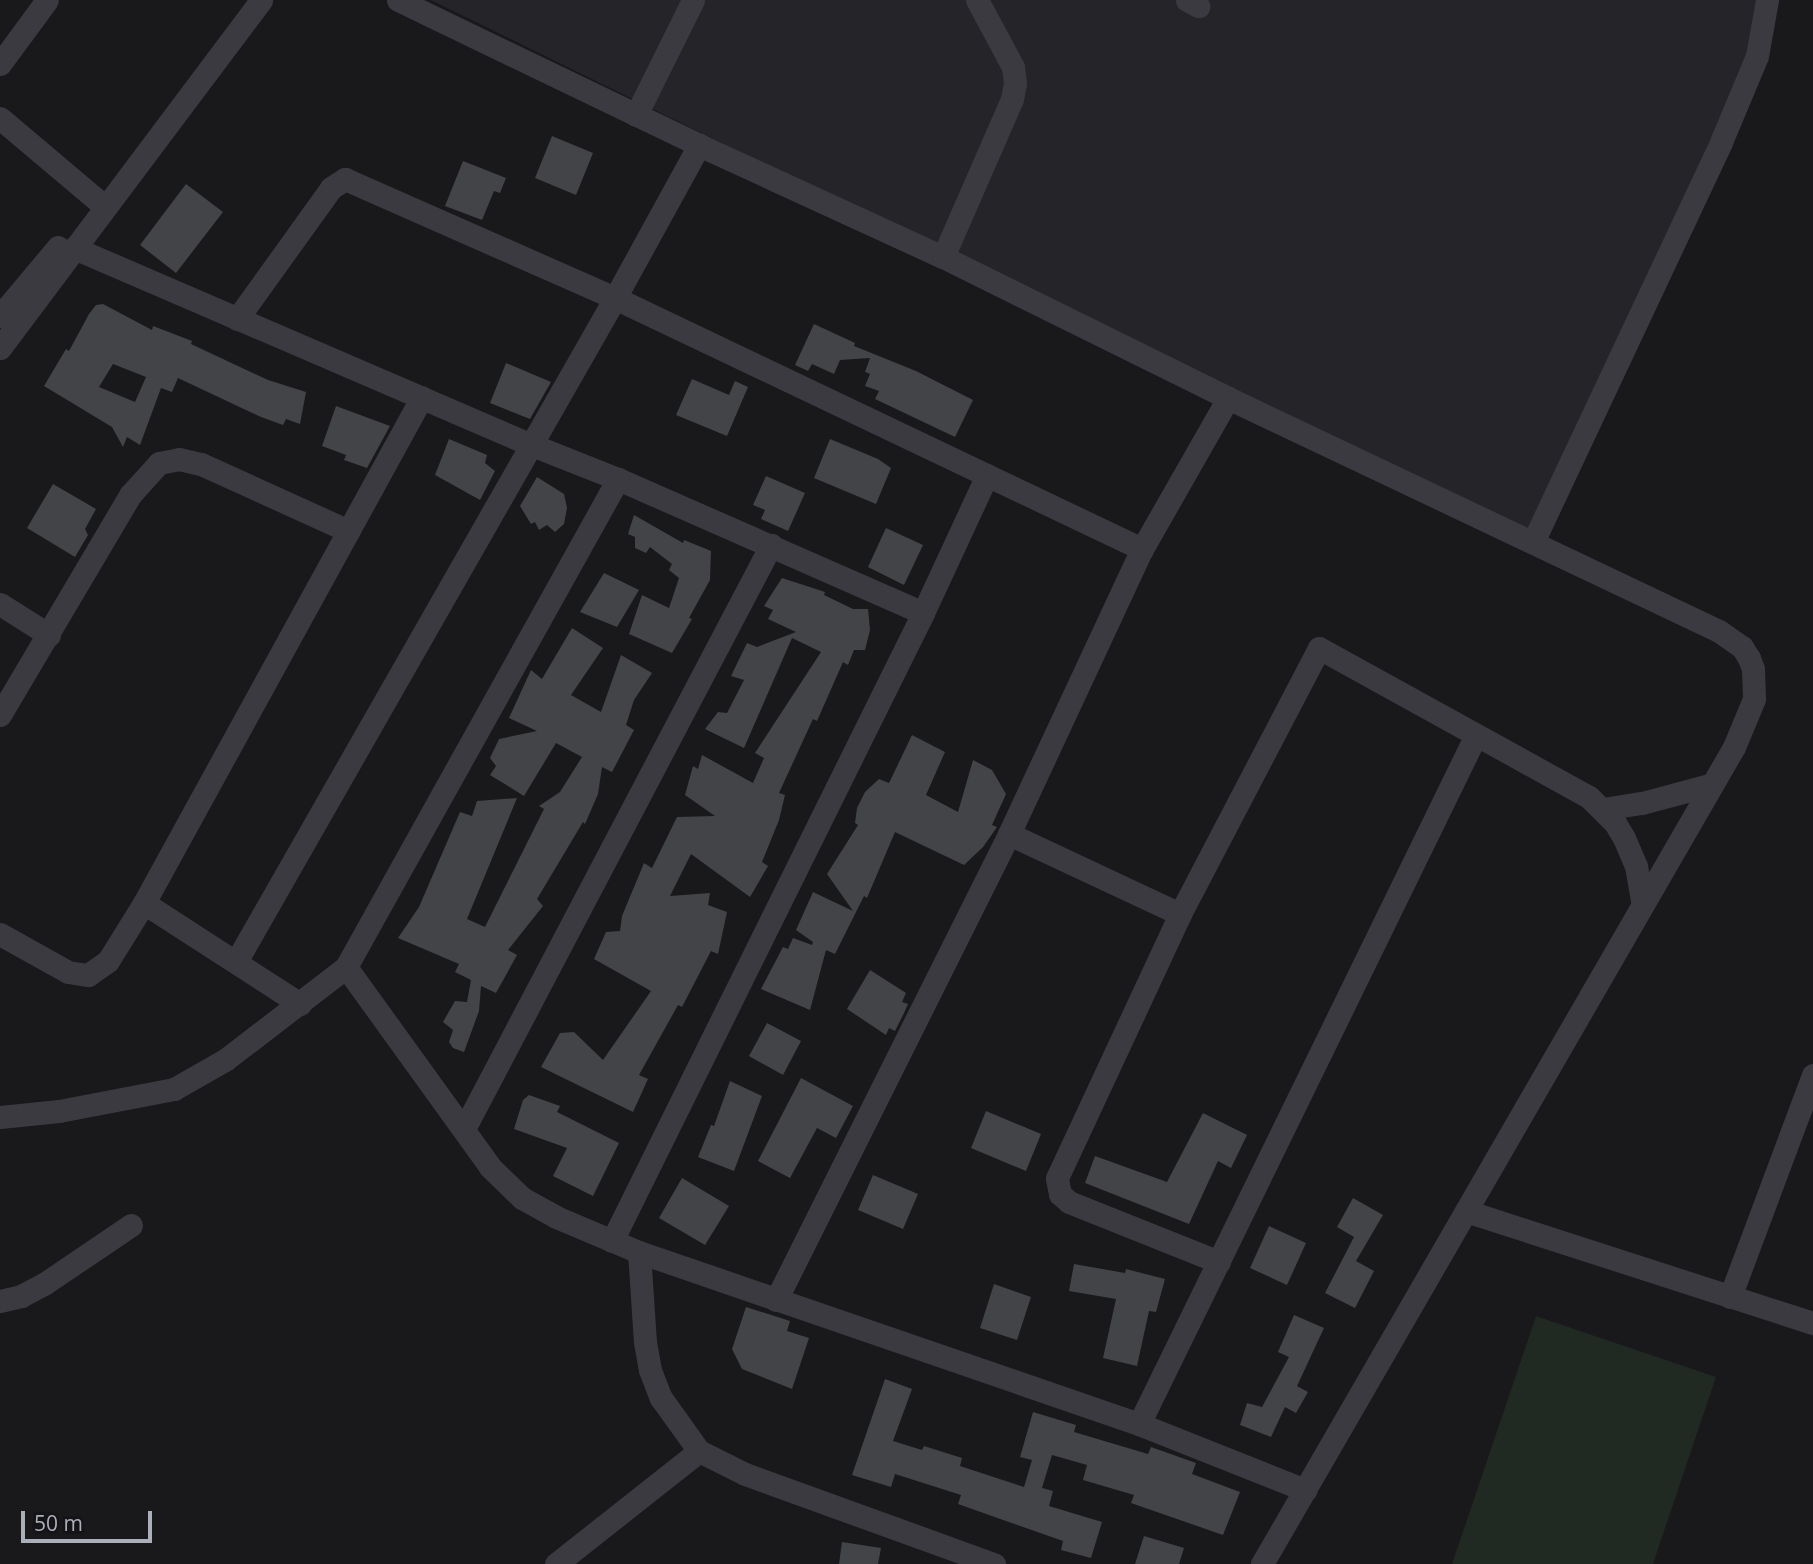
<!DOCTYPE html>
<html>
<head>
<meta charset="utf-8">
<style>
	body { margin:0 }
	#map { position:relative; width:1813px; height:1564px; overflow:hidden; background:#19181b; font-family:"Open Sans",sans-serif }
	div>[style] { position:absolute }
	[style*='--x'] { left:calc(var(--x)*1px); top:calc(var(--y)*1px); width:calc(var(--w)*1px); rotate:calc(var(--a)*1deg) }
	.built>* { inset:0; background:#252428 }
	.green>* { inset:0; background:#202922 }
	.building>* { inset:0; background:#434448 }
	.minor>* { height:23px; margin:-11.5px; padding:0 11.5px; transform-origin:11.5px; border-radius:11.5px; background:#3a3a40 }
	span { translate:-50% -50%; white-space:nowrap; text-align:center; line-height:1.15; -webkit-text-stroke:6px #141316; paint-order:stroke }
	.scale { position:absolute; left:21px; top:1511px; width:131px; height:32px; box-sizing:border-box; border:4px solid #abafba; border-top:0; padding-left:9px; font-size:21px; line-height:24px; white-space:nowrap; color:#abafba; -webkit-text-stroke:5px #141316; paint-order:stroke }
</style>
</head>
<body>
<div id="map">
	<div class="built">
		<i style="clip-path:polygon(431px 0,1761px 0,1757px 56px,1533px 542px)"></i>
	</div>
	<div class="green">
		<i style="clip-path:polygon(1536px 1316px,1716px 1377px,1653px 1564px,1452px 1564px)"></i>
	</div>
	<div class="building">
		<i style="clip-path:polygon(552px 136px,593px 153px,576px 195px,535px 178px)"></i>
		<i style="clip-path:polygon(463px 161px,506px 178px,500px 193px,494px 191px,482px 220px,445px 206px)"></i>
		<i style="clip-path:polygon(186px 184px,223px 212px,176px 273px,140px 245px)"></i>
		<i style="clip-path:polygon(evenodd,103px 304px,152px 330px,153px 326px,192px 341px,191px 344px,268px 380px,306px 392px,300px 424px,286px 419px,283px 425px,261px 417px,178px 378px,172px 392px,161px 388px,140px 445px,127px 437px,123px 447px,112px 427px,44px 386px,66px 349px,69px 351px,89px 314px,96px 305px,103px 304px,113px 364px,146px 377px,135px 402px,99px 387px,113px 364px)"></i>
		<i style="clip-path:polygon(814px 324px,855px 343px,854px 346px,916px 371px,973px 400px,955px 437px,875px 399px,879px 391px,865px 386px,870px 374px,865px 372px,870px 358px,840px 360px,834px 374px,812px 364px,808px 371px,795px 365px)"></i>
		<i style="clip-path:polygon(506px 363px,551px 382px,530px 419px,490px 403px)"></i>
		<i style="clip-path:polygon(692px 379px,729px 395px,735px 381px,748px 387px,727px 436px,676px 415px)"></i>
		<i style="clip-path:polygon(336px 406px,390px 426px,367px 468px,344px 460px,346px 455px,322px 446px)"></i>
		<i style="clip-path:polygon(449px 439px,487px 455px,485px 463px,495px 471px,480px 500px,435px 475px)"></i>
		<i style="clip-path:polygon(830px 439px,878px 459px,891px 468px,876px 504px,814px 478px)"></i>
		<i style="clip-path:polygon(766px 476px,805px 493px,788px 531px,761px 519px,765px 510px,753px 505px)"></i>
		<i style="clip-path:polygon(537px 477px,564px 494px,567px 508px,564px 524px,555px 532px,547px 525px,539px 530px,535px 522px,531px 524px,520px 506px)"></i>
		<i style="clip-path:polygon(53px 484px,96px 509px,85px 529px,88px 535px,75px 557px,27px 528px)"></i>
		<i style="clip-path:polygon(634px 515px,683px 543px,684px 540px,711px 551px,710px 580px,689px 618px,692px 619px,672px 653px,629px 634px,642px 595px,669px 608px,679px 578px,669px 570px,672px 564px,650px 547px,646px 553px,635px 548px,635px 537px,628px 534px)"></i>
		<i style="clip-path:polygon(886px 528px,923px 545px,904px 585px,868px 567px)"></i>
		<i style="clip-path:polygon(604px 573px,639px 590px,617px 627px,580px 612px)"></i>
		<i style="clip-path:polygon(782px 578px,825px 592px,824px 595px,853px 609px,868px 609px,870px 630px,865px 650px,854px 650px,848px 665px,843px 662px,817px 721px,813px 719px,779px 793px,785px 795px,779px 820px,762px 862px,768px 866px,750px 897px,691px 854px,670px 896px,710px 893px,708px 905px,727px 912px,718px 954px,711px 951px,682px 1007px,678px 1005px,639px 1075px,648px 1079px,633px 1112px,541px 1067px,560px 1033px,574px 1032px,603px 1060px,651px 991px,594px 959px,606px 932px,620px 931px,622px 916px,644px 863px,652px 868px,677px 817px,715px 816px,685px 795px,693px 766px,698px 769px,702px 755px,753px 783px,764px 758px,755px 753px,821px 652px,792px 638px,744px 748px,705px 729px,718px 712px,727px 713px,744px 680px,731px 676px,747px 643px,757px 647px,796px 632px,768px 619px,773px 610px,764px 606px)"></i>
		<i style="clip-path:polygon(572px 628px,603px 648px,571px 695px,601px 712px,621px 655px,652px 673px,634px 700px,626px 725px,634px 730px,612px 772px,602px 767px,598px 794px,585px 824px,583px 822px,537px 899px,543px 906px,508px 950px,517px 955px,496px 993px,481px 986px,479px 1011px,464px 1052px,453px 1048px,449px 1042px,453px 1030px,443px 1022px,455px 1001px,467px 1002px,471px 980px,455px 972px,459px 964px,398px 938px,419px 907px,460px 812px,472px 816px,477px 801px,517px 798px,467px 919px,485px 927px,544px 809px,539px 806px,560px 792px,582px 757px,556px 743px,524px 796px,490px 775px,496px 766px,490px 758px,499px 739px,537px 731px,509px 718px,531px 670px,542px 679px)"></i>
		<i style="clip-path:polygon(912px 735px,945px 752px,926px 795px,958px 812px,973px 760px,992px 770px,1006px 794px,992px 825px,997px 827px,983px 847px,964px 865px,895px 832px,867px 898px,864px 896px,835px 954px,826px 950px,810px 1010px,761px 989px,783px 947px,788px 949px,793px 938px,812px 945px,813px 942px,796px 930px,813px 892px,853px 911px,827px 874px,858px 825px,855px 823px,857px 808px,865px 792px,879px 779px,889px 783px)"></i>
		<i style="clip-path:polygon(870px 970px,906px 993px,902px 1002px,908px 1004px,904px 1013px,895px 1031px,889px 1028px,886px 1035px,847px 1009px)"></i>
		<i style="clip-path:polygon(767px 1023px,801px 1041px,783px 1075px,749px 1056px)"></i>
		<i style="clip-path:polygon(801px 1078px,853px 1106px,836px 1138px,817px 1128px,790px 1178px,758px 1161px)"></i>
		<i style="clip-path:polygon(730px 1081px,762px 1096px,734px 1171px,698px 1157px,711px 1125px,714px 1126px)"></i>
		<i style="clip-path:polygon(529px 1095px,560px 1106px,557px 1112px,619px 1143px,593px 1196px,553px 1176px,567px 1148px,514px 1129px,523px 1100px)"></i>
		<i style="clip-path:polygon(986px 1111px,1041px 1134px,1026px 1171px,971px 1148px)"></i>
		<i style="clip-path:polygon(1203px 1113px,1247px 1135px,1231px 1168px,1218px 1161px,1189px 1224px,1085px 1183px,1095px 1156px,1167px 1182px)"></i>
		<i style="clip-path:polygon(873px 1175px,918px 1194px,903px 1229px,858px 1210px)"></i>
		<i style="clip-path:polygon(682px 1178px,729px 1206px,705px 1245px,659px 1218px)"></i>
		<i style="clip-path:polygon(1353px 1198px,1383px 1215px,1356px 1261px,1374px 1271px,1355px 1308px,1325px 1293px,1354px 1237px,1337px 1227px)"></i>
		<i style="clip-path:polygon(1269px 1226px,1306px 1243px,1287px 1285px,1250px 1268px)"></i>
		<i style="clip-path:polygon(1074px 1264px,1125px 1273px,1126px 1269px,1165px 1279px,1156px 1312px,1149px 1311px,1137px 1366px,1103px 1358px,1116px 1299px,1069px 1291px)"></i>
		<i style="clip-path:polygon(994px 1284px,1031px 1297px,1017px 1340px,980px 1328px)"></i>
		<i style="clip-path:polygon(746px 1307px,790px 1321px,787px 1331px,809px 1338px,792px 1389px,742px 1369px,732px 1349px)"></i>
		<i style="clip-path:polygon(1294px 1315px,1324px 1328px,1297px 1386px,1308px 1392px,1296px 1413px,1285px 1407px,1271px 1437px,1240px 1425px,1247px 1403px,1262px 1407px,1289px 1357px,1278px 1352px)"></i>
		<i style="clip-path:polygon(885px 1379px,912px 1389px,893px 1441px,922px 1450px,924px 1446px,962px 1458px,960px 1466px,1024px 1487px,1032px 1460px,1020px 1457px,1033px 1412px,1076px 1425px,1074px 1432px,1148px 1454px,1151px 1447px,1196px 1463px,1192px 1474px,1240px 1492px,1223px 1535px,1131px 1503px,1134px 1495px,1083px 1480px,1087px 1465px,1052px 1455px,1042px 1488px,1053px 1491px,1049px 1506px,1102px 1522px,1091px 1558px,1061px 1550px,1063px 1541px,958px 1504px,961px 1495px,895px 1474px,891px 1487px,852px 1475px)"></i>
		<i style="clip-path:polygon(1144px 1536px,1184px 1548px,1179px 1564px,1135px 1564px)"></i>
		<i style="clip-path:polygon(842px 1542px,881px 1548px,878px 1564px,839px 1564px)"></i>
	</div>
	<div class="minor">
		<i style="--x:398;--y:0;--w:334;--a:25.7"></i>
		<i style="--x:699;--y:145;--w:268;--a:24.7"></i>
		<i style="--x:943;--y:257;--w:318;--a:26.3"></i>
		<i style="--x:1228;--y:398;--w:543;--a:25.39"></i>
		<i style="--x:1719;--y:631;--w:28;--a:35"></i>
		<i style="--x:1742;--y:647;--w:13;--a:58"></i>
		<i style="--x:1749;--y:658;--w:12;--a:70"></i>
		<i style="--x:1753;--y:669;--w:30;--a:88"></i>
		<i style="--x:1754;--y:699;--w:52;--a:112.6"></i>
		<i style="--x:1734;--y:747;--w:944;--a:120.02"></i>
		<i style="--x:1187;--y:0;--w:13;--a:29"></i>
		<i style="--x:0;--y:64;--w:79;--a:-53.7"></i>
		<i style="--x:636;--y:115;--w:128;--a:-63.6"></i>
		<i style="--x:0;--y:118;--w:127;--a:40.2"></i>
		<i style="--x:74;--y:248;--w:499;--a:23.3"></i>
		<i style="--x:532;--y:445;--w:92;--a:21.6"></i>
		<i style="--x:618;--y:479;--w:333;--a:23.7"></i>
		<i style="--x:943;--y:257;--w:172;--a:-66.4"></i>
		<i style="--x:1012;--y:99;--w:16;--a:-79"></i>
		<i style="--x:1015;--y:83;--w:16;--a:-97"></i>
		<i style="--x:1013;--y:67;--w:76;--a:-118.2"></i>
		<i style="--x:0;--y:316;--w:90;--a:-50"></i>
		<i style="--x:237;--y:319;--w:161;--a:-54.3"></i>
		<i style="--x:331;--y:188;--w:17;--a:-33"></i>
		<i style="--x:345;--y:179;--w:295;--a:23.8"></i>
		<i style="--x:615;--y:298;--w:584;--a:25.47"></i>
		<i style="--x:0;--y:348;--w:435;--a:-53.1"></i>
		<i style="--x:1533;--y:542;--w:442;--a:-64.8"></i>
		<i style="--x:1721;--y:142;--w:93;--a:-67.3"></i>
		<i style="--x:1757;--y:56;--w:57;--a:-79.9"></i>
		<i style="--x:0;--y:604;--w:58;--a:32.3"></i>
		<i style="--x:0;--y:715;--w:256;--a:-59.4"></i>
		<i style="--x:130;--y:495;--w:43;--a:-47.8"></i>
		<i style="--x:159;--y:463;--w:20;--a:-11"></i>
		<i style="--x:179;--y:459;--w:23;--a:13"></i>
		<i style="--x:201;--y:464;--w:162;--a:24.4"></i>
		<i style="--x:1603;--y:809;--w:39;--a:-9"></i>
		<i style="--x:1642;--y:803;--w:73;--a:-15"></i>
		<i style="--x:1009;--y:834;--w:189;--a:25.1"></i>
		<i style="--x:144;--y:903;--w:186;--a:32.9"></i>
		<i style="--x:0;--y:934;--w:78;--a:29.2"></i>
		<i style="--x:68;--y:972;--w:20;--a:9"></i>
		<i style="--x:88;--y:975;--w:24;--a:-35"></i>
		<i style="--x:108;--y:961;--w:68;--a:-58.2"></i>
		<i style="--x:144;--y:903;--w:577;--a:-61.22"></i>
		<i style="--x:237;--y:960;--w:762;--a:-60.27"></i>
		<i style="--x:615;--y:298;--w:175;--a:-61.2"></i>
		<i style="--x:346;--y:967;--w:246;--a:54.2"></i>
		<i style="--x:490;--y:1167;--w:45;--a:44.1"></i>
		<i style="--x:522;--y:1198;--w:39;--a:29"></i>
		<i style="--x:556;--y:1217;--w:90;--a:22.9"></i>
		<i style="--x:639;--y:1252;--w:529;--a:18.98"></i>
		<i style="--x:1139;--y:1424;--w:179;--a:21.7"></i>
		<i style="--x:0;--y:1117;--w:59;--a:-5.8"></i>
		<i style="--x:59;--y:1111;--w:117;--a:-10.8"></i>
		<i style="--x:174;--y:1089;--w:59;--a:-29.6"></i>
		<i style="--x:225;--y:1060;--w:153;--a:-37.5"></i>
		<i style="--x:346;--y:967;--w:559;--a:-60.87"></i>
		<i style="--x:464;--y:1129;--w:660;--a:-62.27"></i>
		<i style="--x:1466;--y:1211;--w:365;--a:17.9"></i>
		<i style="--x:612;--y:1241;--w:701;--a:-63.65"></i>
		<i style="--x:923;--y:613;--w:152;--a:-65.1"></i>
		<i style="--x:639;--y:1252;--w:90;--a:86.2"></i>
		<i style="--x:645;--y:1342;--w:28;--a:80"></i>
		<i style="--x:650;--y:1370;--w:30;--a:69"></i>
		<i style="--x:661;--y:1398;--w:65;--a:54.4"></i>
		<i style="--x:699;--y:1451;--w:51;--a:26.6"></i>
		<i style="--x:745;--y:1474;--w:265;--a:19.9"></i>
		<i style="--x:1219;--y:1262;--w:162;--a:-158.2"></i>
		<i style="--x:1069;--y:1202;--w:12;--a:-138"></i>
		<i style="--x:1060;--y:1194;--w:16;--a:-101"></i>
		<i style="--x:1057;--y:1178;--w:291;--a:-65"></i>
		<i style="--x:1180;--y:914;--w:300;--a:-62.4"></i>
		<i style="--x:1319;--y:648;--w:308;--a:28.9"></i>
		<i style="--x:1589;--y:797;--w:37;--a:45"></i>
		<i style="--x:1615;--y:823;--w:17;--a:59"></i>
		<i style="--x:1624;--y:838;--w:30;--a:67"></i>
		<i style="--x:1636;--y:866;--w:36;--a:80"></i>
		<i style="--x:1730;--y:1297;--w:237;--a:-69.5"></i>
		<i style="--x:776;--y:1300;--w:521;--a:-63.43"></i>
		<i style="--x:1009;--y:834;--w:315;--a:-65"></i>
		<i style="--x:1142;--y:549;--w:174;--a:-60.3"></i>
		<i style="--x:0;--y:1301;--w:22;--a:-13"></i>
		<i style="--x:21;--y:1296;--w:26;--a:-28"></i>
		<i style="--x:44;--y:1284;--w:105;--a:-34.1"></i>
		<i style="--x:1139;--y:1424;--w:767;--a:-63.94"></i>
		<i style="--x:556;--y:1564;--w:182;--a:-38.3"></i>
	</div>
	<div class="scale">50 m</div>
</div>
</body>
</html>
